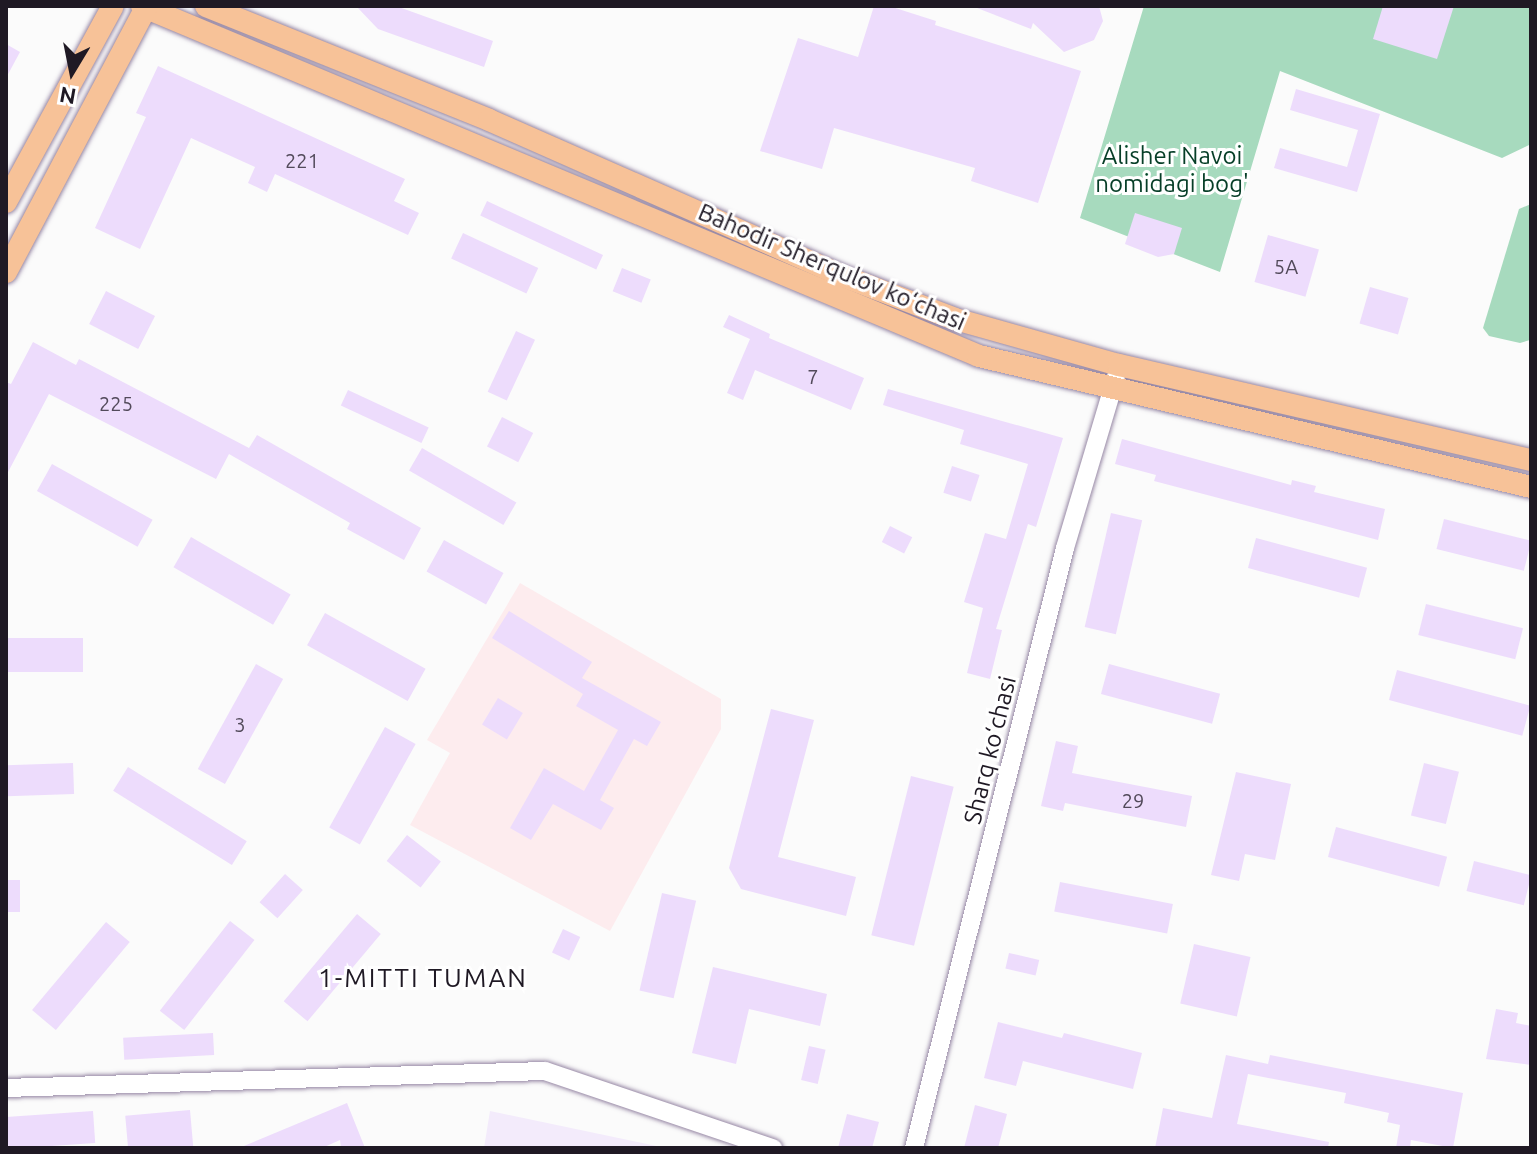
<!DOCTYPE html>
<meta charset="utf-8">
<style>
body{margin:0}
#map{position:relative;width:1537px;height:1154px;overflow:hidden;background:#fbfbfb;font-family:Ubuntu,sans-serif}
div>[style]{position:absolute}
.built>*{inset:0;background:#f3ebfb}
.medical>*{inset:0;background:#fdecee}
.green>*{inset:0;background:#a7dabe}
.building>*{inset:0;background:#eddcfc;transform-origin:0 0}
.roads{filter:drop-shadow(0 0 2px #9788a5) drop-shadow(0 0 2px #9788a5)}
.minor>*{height:18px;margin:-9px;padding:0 9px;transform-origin:9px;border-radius:9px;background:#fff}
.major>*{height:22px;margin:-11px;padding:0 11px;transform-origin:11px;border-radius:11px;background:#f7c298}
span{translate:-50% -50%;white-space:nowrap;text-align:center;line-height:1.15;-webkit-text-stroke:6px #fff;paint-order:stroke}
.number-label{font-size:20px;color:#524a5a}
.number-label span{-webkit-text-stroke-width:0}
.park-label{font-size:24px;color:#063e27}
.street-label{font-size:24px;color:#1f1924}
.neighbourhood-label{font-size:26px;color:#1f1924;letter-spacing:2px}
.frame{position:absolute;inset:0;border:8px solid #1f1924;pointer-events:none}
.north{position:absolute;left:32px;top:32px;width:80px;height:80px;-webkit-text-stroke:6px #fff;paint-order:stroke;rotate:190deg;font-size:22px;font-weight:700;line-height:32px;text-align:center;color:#1f1924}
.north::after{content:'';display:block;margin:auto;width:28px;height:36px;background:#1f1924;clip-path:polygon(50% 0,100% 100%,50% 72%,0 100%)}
</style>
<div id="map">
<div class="built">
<i style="clip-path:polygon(490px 1111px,666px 1148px,484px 1148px)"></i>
</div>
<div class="medical">
<i style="clip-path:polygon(520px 583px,721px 699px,721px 729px,610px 931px,410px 825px,450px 753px,427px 740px)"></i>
</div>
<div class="green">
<i style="clip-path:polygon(1144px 6px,1531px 6px,1531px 144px,1502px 158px,1280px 71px,1220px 272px,1080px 218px)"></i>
<i style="clip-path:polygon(1531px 204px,1531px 335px,1530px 340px,1520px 343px,1489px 336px,1483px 328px,1519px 209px)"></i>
</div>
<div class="building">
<i style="clip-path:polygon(356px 6px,396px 6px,493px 41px,484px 67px,378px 29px)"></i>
<i style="clip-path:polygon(874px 6px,889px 6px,936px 21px,935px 25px,1081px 71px,1038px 203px,971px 181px,975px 168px,834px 128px,822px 169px,760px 151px,798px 38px,858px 57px)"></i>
<i style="clip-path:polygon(972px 6px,1099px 6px,1103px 21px,1094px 40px,1064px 52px,1033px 23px,1031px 29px)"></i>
<i style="clip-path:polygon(1383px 6px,1454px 6px,1437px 59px,1373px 39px)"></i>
<i style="clip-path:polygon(6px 44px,20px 52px,6px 78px)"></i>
<i style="clip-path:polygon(158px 66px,405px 179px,394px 201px,419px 213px,408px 235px,275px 174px,267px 192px,248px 183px,255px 167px,191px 138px,140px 249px,95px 228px,146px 117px,136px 113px)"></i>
<i style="clip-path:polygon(1296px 89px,1380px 114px,1357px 192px,1274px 168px,1280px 148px,1347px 167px,1358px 130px,1290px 110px)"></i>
<i style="left:487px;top:201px;width:128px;height:16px;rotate:25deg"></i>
<i style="clip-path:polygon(1135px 213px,1182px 228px,1174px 254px,1158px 257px,1125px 244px)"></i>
<i style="left:463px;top:233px;width:83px;height:28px;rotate:25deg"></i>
<i style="left:1268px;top:235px;width:53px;height:49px;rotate:16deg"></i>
<i style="left:622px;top:268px;width:31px;height:25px;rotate:22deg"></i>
<i style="left:1370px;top:287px;width:40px;height:38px;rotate:16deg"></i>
<i style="left:106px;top:291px;width:55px;height:37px;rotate:27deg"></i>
<i style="clip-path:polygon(729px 315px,770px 334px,769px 338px,864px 378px,851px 410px,755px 370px,743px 400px,727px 393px,750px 339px,723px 327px)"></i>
<i style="left:516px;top:331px;width:21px;height:67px;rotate:25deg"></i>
<i style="clip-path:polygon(33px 342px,76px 365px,79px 359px,249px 448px,257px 435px,421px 528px,404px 560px,347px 529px,350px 523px,229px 454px,216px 479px,49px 394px,6px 476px,6px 382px,11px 384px)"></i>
<i style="clip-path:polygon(888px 389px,1063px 438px,1036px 527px,1028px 524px,996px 629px,1002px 630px,990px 679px,967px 673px,983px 608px,964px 602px,985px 533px,1006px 539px,1028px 464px,960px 444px,964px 430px,883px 405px)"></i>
<i style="left:348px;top:390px;width:89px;height:17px;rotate:25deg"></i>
<i style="left:502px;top:417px;width:35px;height:33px;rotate:27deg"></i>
<i style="clip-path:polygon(1122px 439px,1291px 485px,1292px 480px,1316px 486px,1314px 492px,1385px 509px,1378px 540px,1154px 481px,1156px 475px,1115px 464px)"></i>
<i style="left:422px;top:448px;width:109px;height:26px;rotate:30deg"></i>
<i style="left:52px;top:464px;width:115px;height:31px;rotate:29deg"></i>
<i style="left:952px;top:466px;width:29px;height:28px;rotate:18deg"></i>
<i style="left:1111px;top:513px;width:32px;height:117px;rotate:13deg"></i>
<i style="left:1444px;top:519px;width:90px;height:31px;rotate:14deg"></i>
<i style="left:890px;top:526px;width:25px;height:18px;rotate:27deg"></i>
<i style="left:191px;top:537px;width:115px;height:35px;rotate:30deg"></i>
<i style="left:1256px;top:538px;width:115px;height:31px;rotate:15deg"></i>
<i style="left:444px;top:540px;width:68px;height:36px;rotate:29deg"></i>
<i style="left:1426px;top:604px;width:100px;height:32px;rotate:14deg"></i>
<i style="clip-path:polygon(509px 611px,592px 662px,582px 678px,661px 722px,647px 746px,634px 739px,600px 800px,614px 808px,601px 830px,553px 804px,531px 840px,510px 828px,544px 768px,584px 791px,618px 730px,576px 706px,583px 694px,492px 638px)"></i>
<i style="left:325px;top:613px;width:115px;height:37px;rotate:29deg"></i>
<i style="left:6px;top:638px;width:77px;height:34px"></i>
<i style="left:256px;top:664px;width:31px;height:120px;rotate:29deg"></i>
<i style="left:1109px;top:664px;width:115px;height:31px;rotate:15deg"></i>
<i style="left:1397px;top:670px;width:138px;height:31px;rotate:15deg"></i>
<i style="left:498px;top:698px;width:29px;height:31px;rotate:31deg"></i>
<i style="clip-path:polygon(771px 709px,814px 720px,778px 857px,856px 877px,846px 916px,741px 889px,729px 868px)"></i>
<i style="left:385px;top:727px;width:35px;height:115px;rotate:29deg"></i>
<i style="clip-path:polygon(1056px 741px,1078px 746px,1072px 773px,1192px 796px,1186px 827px,1065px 803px,1063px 811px,1041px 806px)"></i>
<i style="left:73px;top:763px;width:31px;height:67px;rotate:88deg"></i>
<i style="left:1424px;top:763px;width:36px;height:54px;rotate:14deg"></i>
<i style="left:128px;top:767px;width:140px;height:28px;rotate:32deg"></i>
<i style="clip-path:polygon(1236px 772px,1291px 784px,1275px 860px,1245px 854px,1239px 881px,1211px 875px)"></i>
<i style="left:911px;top:776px;width:44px;height:164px;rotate:14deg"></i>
<i style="left:1336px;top:827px;width:115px;height:31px;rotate:15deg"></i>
<i style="left:407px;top:835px;width:43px;height:33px;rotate:38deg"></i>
<i style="left:1474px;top:861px;width:59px;height:31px;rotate:14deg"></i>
<i style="left:285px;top:874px;width:24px;height:38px;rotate:42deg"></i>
<i style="left:6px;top:880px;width:14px;height:32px"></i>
<i style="left:1060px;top:882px;width:115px;height:30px;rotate:11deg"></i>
<i style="left:662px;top:893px;width:35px;height:100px;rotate:13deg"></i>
<i style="left:357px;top:914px;width:31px;height:114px;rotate:40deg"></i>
<i style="left:230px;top:921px;width:31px;height:114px;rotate:38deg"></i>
<i style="left:106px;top:922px;width:31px;height:115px;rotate:40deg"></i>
<i style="left:563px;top:929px;width:19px;height:26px;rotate:25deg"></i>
<i style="left:1194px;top:944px;width:58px;height:61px;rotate:13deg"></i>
<i style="left:1009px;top:953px;width:31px;height:16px;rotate:13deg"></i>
<i style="clip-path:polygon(713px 967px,827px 994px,820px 1026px,749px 1009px,736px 1064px,692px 1053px)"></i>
<i style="clip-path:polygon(1496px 1009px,1518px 1013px,1516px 1023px,1531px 1026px,1531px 1065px,1486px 1059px)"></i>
<i style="clip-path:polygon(998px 1022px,1062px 1038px,1064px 1033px,1142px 1053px,1133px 1089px,1023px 1061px,1016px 1086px,984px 1078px)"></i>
<i style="left:213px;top:1033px;width:22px;height:90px;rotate:87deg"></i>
<i style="left:809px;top:1046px;width:17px;height:35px;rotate:13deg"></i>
<i style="clip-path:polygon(1226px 1055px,1268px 1064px,1270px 1055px,1463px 1093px,1453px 1148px,1411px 1140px,1410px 1148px,1396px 1148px,1400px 1125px,1387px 1122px,1389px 1113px,1344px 1103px,1346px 1093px,1248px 1074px,1237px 1124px,1329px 1142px,1328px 1148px,1155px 1148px,1163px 1108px,1212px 1118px)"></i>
<i style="clip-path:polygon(347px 1103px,365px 1148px,341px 1148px,340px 1140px,322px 1148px,239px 1148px)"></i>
<i style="clip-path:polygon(975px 1105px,1007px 1114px,998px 1148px,964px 1148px)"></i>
<i style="left:190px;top:1110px;width:38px;height:65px;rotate:85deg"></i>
<i style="left:93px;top:1111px;width:32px;height:87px;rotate:86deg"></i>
<i style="clip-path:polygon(847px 1114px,879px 1122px,872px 1148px,838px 1148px)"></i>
</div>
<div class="roads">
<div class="minor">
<i style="left:6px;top:1088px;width:539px;rotate:-1.81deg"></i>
<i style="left:545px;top:1071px;width:241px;rotate:18.7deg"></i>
<i style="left:914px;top:1148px;width:619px;rotate:-75.87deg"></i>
<i style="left:1065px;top:548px;width:178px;rotate:-73.4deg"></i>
</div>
<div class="major">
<i style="left:142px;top:6px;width:907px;rotate:22.69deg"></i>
<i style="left:979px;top:356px;width:567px;rotate:13.35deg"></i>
<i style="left:206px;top:6px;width:305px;rotate:21.9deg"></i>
<i style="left:489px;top:120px;width:384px;rotate:23.8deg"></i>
<i style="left:840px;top:275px;width:123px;rotate:20.9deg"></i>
<i style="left:955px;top:319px;width:170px;rotate:15.7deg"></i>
<i style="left:1119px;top:365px;width:423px;rotate:13deg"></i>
<i style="left:6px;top:202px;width:223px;rotate:-61.4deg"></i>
<i style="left:6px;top:272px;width:301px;rotate:-62.1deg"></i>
</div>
</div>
<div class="number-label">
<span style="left:302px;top:160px">221</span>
<span style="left:1286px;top:266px">5A</span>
<span style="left:813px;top:376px">7</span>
<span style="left:116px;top:403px">225</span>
<span style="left:240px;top:724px">3</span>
<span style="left:1133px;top:800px">29</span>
</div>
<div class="park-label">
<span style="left:1172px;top:170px">Alisher Navoi<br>nomidagi bog'</span>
</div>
<div class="street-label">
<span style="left:832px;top:267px;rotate:23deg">Bahodir Sherqulov ko‘chasi</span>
<span style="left:990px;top:750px;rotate:-76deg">Sharq ko‘chasi</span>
</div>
<div class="neighbourhood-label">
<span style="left:423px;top:978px">1-MITTI TUMAN</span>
</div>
<div class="frame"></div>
<div class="north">N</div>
</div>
